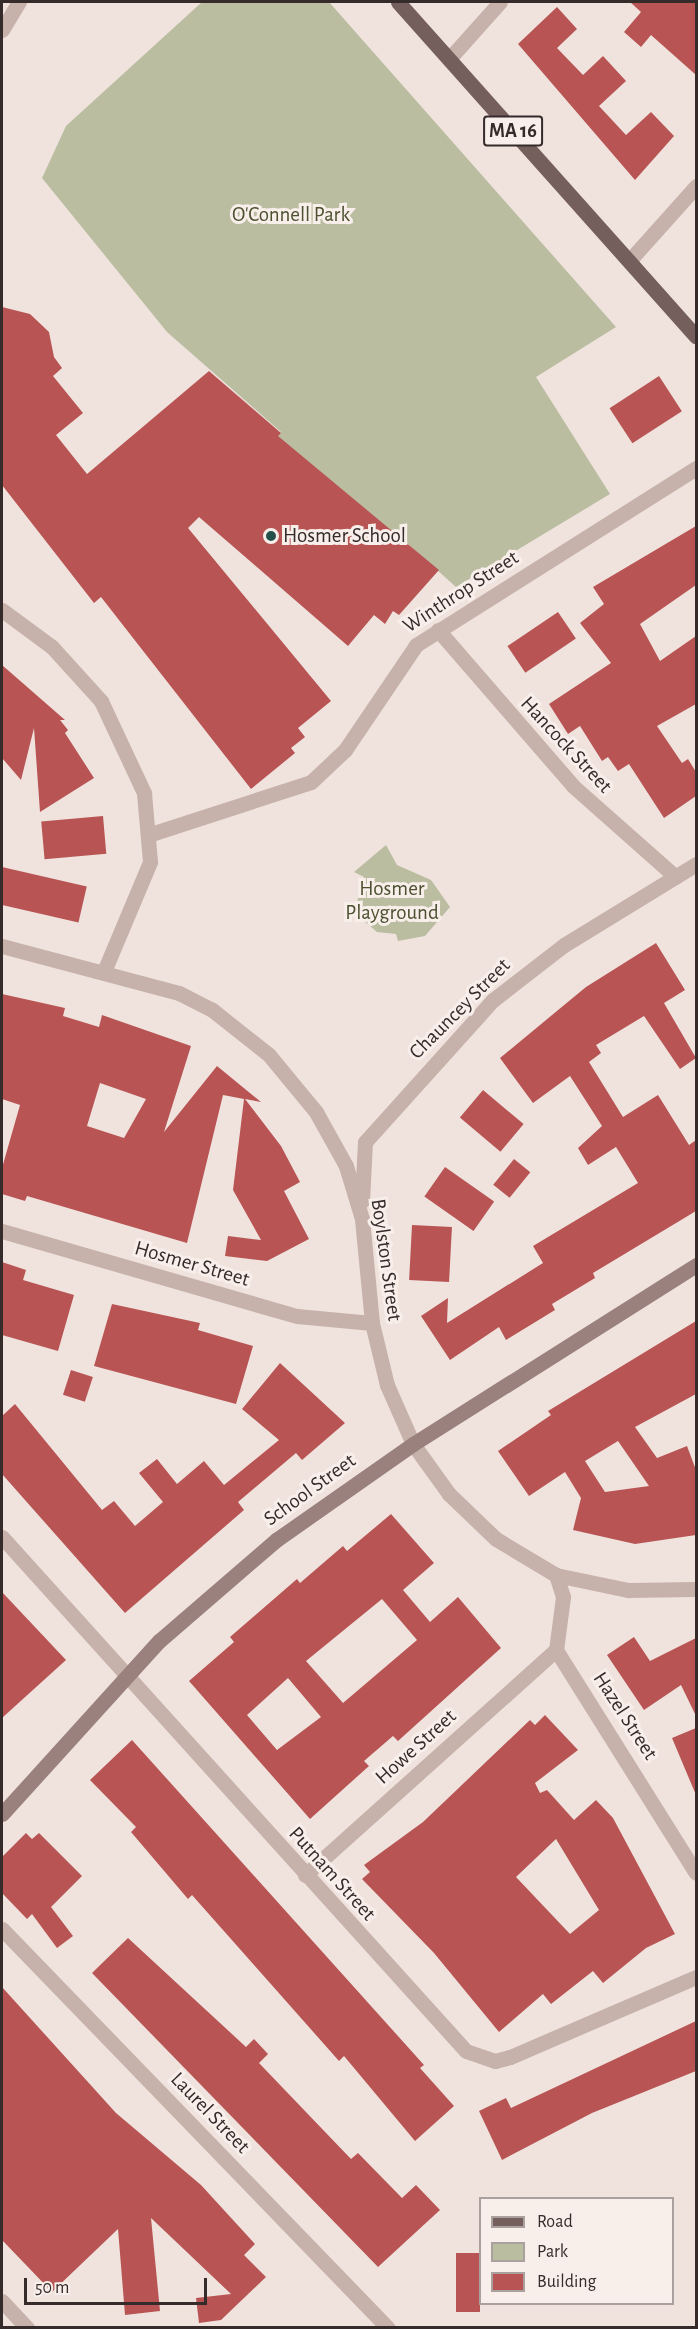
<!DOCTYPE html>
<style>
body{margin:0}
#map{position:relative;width:698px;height:2329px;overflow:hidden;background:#f0e3de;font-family:"Alegreya Sans",sans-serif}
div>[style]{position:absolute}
.green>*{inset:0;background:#babda0}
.building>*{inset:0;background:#b85554;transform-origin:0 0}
.street>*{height:15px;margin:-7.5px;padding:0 7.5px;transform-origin:7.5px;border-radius:7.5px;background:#c6b2ab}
.secondary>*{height:15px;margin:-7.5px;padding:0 7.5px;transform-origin:7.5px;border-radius:7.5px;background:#9a817d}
.primary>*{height:15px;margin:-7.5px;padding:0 7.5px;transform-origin:7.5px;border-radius:7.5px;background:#755f5d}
.dots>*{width:16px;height:16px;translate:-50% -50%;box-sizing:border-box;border:3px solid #f8eeea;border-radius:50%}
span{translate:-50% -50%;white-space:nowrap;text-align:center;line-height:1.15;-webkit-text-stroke:6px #f8eeea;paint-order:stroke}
.shield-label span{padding:2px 4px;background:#f8eeea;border:2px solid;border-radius:4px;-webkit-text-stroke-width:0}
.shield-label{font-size:20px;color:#352b2a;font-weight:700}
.park-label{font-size:21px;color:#4c5130}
.poi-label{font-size:21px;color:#352b2a}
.left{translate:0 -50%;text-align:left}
.street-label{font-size:21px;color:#352b2a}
.frame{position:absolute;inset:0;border:3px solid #352b2a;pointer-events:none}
.legend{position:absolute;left:479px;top:2197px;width:195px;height:108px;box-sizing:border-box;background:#f8eeea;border:2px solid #aaa09d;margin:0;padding:8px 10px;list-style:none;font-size:18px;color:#352b2a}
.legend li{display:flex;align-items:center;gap:12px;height:30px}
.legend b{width:30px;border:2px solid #aaa09d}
.scale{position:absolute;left:24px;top:2278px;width:183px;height:27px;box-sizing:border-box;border:3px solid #352b2a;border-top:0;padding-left:8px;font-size:18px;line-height:21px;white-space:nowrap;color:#352b2a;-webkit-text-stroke:4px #f8eeea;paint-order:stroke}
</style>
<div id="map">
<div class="green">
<i style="clip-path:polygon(202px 2px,329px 2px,616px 327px,536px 377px,610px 494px,456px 587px,397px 534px,386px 544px,273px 441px,281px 432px,167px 332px,42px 178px,66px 126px)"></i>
<i style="clip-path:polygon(386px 845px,397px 865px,431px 880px,450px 907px,425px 936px,398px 941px,396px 934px,377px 932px,363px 920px,357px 902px,364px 877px,354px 872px)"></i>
</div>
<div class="building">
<i style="clip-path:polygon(630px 2px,696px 2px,696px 75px,651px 35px,641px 47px,624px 32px,641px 12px)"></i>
<i style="clip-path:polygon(557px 7px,577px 29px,557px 48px,583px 75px,603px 56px,626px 81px,599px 106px,626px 135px,651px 112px,674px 136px,635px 180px,518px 44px)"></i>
<i style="clip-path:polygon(2px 307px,30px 314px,49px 332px,54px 357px,62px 368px,53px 376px,83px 413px,56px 435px,87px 474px,209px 371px,281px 433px,278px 436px,439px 570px,399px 615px,393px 611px,385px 624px,374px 615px,348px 646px,199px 517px,188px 528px,331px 701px,298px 728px,305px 737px,291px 748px,295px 753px,251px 789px,101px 597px,94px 603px,2px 485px)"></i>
<i style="left:659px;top:376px;width:42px;height:59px;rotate:57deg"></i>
<i style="clip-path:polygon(696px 526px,696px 585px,640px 624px,660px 661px,696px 636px,696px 704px,657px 726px,682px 763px,688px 759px,696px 772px,696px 796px,664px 818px,629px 764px,618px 771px,608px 757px,602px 761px,580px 726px,568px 734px,549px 704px,611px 663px,580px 623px,604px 604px,593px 587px)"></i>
<i style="left:558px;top:612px;width:32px;height:61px;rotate:56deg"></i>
<i style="clip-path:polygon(2px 665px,65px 720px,60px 720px,68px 730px,65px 733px,94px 778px,40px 812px,34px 728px,21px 780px,2px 758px)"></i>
<i style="left:103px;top:816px;width:38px;height:62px;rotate:85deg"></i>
<i style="left:2px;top:867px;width:87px;height:37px;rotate:13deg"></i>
<i style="clip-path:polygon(656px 943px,685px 990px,664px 1003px,696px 1058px,680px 1069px,644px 1016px,596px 1045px,601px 1053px,589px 1062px,623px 1117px,658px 1095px,689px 1145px,696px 1140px,696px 1211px,593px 1273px,595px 1278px,552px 1304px,555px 1310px,506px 1340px,499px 1327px,450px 1360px,421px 1316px,448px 1298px,447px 1323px,543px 1263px,533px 1246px,638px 1183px,616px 1147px,588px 1165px,578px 1148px,602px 1126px,570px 1076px,533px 1103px,500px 1058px,586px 987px)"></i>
<i style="clip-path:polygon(evenodd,2px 994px,65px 1008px,63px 1016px,99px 1027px,102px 1015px,191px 1046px,164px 1132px,217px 1066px,261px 1102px,245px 1099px,281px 1146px,300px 1182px,284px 1191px,309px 1239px,267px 1261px,225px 1256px,228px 1236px,261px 1240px,233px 1190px,244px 1099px,223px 1095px,187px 1243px,27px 1196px,25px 1201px,2px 1194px,2px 1168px,20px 1105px,2px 1099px,2px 994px,100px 1083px,146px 1099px,124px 1138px,87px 1126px,100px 1083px)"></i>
<i style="left:483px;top:1090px;width:53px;height:36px;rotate:40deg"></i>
<i style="left:514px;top:1159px;width:21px;height:33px;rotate:39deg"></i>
<i style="left:445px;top:1167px;width:60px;height:36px;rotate:35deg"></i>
<i style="left:412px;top:1225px;width:40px;height:55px;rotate:3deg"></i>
<i style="clip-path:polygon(2px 1262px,26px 1270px,23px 1280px,74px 1295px,58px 1351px,2px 1335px)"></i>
<i style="clip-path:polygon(112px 1304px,200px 1323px,198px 1330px,253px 1346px,236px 1404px,94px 1366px)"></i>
<i style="clip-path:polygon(evenodd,696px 1321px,696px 1394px,635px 1427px,657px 1458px,687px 1446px,696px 1470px,696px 1535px,635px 1544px,573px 1530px,581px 1498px,565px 1472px,529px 1496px,498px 1451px,551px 1415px,548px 1411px,696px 1321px,618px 1441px,649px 1486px,605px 1492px,585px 1461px,618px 1441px)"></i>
<i style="clip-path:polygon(280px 1363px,345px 1423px,302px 1460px,296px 1453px,238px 1502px,244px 1510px,125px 1613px,2px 1474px,2px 1416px,15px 1404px,102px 1510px,114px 1501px,135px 1526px,163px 1502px,139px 1473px,157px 1459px,177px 1484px,204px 1461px,224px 1485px,279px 1440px,242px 1409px)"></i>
<i style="left:71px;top:1370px;width:23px;height:26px;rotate:18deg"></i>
<i style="clip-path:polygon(evenodd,391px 1514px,434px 1563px,403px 1590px,430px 1622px,458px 1597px,501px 1648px,398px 1741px,393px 1736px,364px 1761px,369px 1766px,310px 1819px,189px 1681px,234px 1642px,230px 1637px,297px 1579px,300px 1583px,343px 1546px,347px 1551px,391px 1514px,382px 1599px,417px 1640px,343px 1703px,306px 1661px,382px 1599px,391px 1514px,288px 1678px,321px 1717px,277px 1750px,247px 1715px,288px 1678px)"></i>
<i style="clip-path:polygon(2px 1592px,66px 1660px,2px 1718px)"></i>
<i style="clip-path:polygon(634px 1637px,650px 1661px,696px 1638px,696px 1716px,681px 1685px,644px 1710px,607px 1655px)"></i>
<i style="clip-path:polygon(evenodd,545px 1715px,578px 1750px,535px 1783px,540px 1793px,547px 1790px,574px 1820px,596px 1800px,613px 1818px,675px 1934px,646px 1948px,603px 1983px,593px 1971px,551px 2004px,543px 1994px,499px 2032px,434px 1953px,362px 1879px,370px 1872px,364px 1865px,423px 1822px,530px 1720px,535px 1725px,545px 1715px,556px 1839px,599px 1910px,570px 1934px,516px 1877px,556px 1839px)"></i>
<i style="clip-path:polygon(696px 1728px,696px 1795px,672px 1738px)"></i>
<i style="clip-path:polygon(132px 1740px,424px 2065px,420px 2068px,454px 2106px,415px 2141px,344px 2056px,339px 2061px,192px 1895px,188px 1899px,131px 1832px,136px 1827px,90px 1780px)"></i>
<i style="clip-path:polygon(26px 1833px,32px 1839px,39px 1833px,82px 1876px,51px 1907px,73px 1936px,57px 1948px,32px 1914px,27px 1919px,2px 1893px,2px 1857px)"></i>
<i style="clip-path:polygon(128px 1938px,246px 2047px,254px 2039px,268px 2054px,259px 2063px,351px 2159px,358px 2153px,402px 2198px,416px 2185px,440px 2210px,378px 2267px,92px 1973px)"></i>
<i style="clip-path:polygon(2px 1987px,116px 2113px,201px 2185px,255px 2244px,244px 2255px,266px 2277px,221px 2320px,199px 2323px,196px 2298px,231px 2294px,151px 2218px,160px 2311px,125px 2315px,118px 2229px,52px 2292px,2px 2240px)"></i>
<i style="clip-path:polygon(696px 2021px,696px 2071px,592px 2113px,502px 2160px,479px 2111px,506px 2098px,511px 2108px)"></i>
<i style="left:456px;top:2253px;width:24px;height:59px"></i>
</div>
<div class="street">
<i style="left:2px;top:30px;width:33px;rotate:-59deg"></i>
<i style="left:449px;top:59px;width:76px;rotate:-48.2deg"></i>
<i style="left:629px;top:261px;width:101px;rotate:-48.2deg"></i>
<i style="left:2px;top:610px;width:62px;rotate:36.5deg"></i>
<i style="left:52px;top:647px;width:73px;rotate:47.8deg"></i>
<i style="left:101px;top:701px;width:102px;rotate:64.9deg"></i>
<i style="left:144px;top:793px;width:69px;rotate:85deg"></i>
<i style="left:150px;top:862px;width:116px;rotate:112.8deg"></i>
<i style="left:438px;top:630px;width:206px;rotate:49.1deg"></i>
<i style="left:573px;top:786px;width:137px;rotate:41.5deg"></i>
<i style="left:151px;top:834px;width:168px;rotate:-18deg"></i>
<i style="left:311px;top:782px;width:47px;rotate:-43.3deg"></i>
<i style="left:345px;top:750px;width:127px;rotate:-55.9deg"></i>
<i style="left:416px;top:645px;width:331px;rotate:-32.3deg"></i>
<i style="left:2px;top:946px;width:183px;rotate:14.9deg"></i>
<i style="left:179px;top:993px;width:36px;rotate:27deg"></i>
<i style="left:211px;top:1009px;width:74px;rotate:38.4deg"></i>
<i style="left:269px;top:1055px;width:74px;rotate:50.5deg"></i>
<i style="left:316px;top:1112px;width:62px;rotate:60.9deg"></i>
<i style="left:346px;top:1166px;width:55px;rotate:73.2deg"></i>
<i style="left:362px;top:1219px;width:104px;rotate:84.5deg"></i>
<i style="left:372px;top:1323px;width:64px;rotate:76.4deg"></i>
<i style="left:387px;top:1385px;width:64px;rotate:66.2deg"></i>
<i style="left:413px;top:1444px;width:62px;rotate:54.2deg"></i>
<i style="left:449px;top:1494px;width:65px;rotate:43.8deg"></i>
<i style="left:496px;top:1539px;width:70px;rotate:31deg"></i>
<i style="left:556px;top:1575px;width:74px;rotate:11.8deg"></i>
<i style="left:628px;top:1590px;width:68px;rotate:-0.8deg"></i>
<i style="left:362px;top:1201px;width:59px;rotate:-87.1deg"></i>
<i style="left:365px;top:1142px;width:191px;rotate:-48deg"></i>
<i style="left:493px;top:1000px;width:90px;rotate:-37.8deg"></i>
<i style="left:564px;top:945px;width:155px;rotate:-31.5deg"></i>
<i style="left:2px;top:1231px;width:307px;rotate:16.1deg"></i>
<i style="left:297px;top:1316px;width:75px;rotate:5.3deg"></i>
<i style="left:2px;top:1537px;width:692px;rotate:47.93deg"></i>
<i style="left:466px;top:2051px;width:31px;rotate:19deg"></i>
<i style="left:495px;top:2061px;width:16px;rotate:-15deg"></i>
<i style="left:510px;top:2057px;width:202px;rotate:-23.3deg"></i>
<i style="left:556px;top:1575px;width:23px;rotate:72deg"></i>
<i style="left:563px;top:1597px;width:53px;rotate:97.5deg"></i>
<i style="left:556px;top:1650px;width:263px;rotate:57.9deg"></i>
<i style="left:305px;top:1875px;width:337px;rotate:-41.9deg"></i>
<i style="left:2px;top:1929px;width:555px;rotate:45.95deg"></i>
<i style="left:2px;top:2301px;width:37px;rotate:47deg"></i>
</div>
<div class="secondary">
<i style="left:2px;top:1814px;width:234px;rotate:-47.8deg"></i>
<i style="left:159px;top:1641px;width:155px;rotate:-40.8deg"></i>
<i style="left:276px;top:1540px;width:167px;rotate:-35deg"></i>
<i style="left:413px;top:1444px;width:335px;rotate:-32.3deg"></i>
</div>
<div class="primary">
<i style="left:398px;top:2px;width:448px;rotate:48.3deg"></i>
</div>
<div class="dots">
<i style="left:271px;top:536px;background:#24524a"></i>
</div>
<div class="shield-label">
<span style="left:513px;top:131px">MA 16</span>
</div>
<div class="park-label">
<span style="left:291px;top:215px">O'Connell Park</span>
<span style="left:392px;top:901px">Hosmer<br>Playground</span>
</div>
<div class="poi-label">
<span class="left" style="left:283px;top:536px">Hosmer School</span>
</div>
<div class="street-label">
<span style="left:461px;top:592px;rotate:-33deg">Winthrop Street</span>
<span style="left:566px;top:745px;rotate:47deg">Hancock Street</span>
<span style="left:460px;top:1009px;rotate:-45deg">Chauncey Street</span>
<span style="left:386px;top:1260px;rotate:82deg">Boylston Street</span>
<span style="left:192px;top:1264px;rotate:16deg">Hosmer Street</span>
<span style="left:310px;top:1490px;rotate:-36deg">School Street</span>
<span style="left:625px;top:1716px;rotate:57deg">Hazel Street</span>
<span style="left:416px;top:1747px;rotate:-42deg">Howe Street</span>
<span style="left:332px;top:1874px;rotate:48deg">Putnam Street</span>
<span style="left:210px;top:2113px;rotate:46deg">Laurel Street</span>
</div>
<div class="frame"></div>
<ul class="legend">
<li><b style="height:8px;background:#755f5d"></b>Road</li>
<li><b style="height:16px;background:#babda0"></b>Park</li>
<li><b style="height:16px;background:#b85554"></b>Building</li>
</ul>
<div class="scale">50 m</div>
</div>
